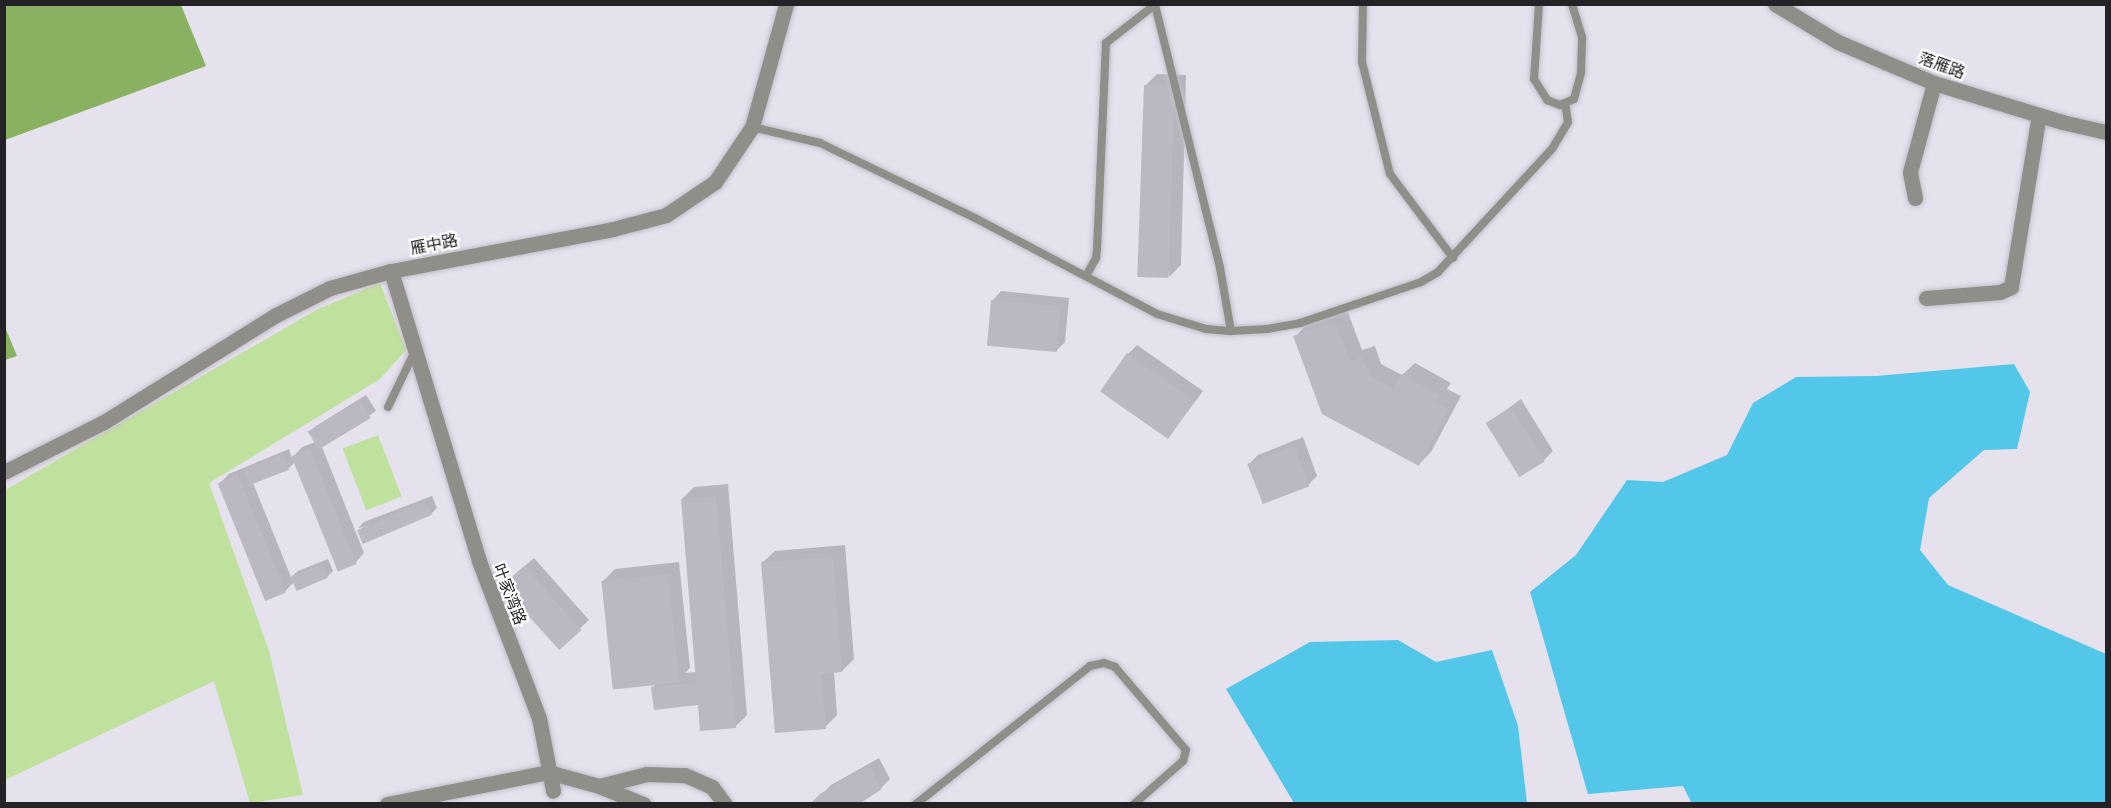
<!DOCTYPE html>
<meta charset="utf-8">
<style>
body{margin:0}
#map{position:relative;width:2111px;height:808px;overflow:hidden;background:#e5e1ed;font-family:Lora,"Noto Sans SC",serif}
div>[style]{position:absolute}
.green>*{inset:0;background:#c0e19e;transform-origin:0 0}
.forest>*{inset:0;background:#8ab061}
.water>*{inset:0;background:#53c7e9}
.shadow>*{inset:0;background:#0003}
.building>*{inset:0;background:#bbb8c3;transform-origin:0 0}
.roads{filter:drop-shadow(0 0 2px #c2bfc9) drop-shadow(0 0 2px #c2bfc9)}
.service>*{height:8px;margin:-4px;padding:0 4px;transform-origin:4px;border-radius:4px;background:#908e89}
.minor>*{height:15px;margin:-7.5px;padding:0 7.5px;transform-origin:7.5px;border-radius:7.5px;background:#908e89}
.tertiary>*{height:15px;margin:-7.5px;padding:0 7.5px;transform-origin:7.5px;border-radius:7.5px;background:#908e89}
span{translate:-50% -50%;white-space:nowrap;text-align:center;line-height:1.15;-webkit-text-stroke:4.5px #fff;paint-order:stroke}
.street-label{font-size:16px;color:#242226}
.frame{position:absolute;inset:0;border:6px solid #242226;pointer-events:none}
</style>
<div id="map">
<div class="green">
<i style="clip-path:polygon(380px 283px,406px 350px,380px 379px,209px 483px,269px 651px,303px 795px,250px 803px,214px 681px,7px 779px,5px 786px,5px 490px,316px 310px)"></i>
<i style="left:378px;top:435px;width:66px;height:38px;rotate:69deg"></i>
</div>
<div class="forest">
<i style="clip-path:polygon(5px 4px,181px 5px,206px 66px,5px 140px)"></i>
<i style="clip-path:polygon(5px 327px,17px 356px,5px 360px,4px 360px)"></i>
</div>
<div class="water">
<i style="clip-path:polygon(2014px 364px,2030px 392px,2017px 449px,1984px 450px,1929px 498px,1920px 550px,1948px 585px,2106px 654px,2106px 803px,1692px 804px,1683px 786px,1588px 794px,1530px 592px,1576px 555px,1627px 480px,1663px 482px,1727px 455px,1753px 403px,1796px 377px,1876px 376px)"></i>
<i style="clip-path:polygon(1398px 640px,1436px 662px,1492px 650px,1518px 726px,1527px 803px,1294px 803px,1226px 689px,1310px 642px)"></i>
</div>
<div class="shadow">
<i style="clip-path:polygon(1157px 74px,1186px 75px,1181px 265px,1169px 277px,1145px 86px)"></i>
<i style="clip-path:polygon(1001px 291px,1069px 298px,1065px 342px,1056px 351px,992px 301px)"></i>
<i style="clip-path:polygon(1347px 310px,1362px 350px,1375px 346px,1381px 364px,1402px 375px,1415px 363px,1451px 383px,1447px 389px,1461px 396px,1431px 452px,1419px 464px,1295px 337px,1307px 324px)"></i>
<i style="clip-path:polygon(1137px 345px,1203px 391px,1168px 438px,1128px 354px)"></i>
<i style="clip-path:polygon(366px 395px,376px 411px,322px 447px,364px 553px,355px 563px,295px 462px,288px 469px,253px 483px,291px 577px,298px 571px,328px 559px,333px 571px,327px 577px,294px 582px,284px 592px,220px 483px,229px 474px,289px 449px,292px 458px,302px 447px,316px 442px,310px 432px,316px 426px)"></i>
<i style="clip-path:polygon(1521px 399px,1553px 451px,1544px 460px,1488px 423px)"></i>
<i style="clip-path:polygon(1303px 437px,1317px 476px,1308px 485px,1249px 464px,1258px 455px)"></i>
<i style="clip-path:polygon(728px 484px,747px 715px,735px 727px,699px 703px,653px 687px,658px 682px,603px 581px,615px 569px,679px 562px,690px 668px,685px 673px,697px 672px,682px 499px,694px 487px)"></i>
<i style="clip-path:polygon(432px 496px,437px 508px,431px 514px,358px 528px,364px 522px)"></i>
<i style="clip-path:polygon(845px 545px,854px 659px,842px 671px,834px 671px,837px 715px,825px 727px,762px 563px,775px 551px)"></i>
<i style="clip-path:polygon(534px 558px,589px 620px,559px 648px,512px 577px)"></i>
<i style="clip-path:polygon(879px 758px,890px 779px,881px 788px,812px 804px,831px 785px)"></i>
</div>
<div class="building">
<i style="left:1144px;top:85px;width:31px;height:192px;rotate:2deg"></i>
<i style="left:991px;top:300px;width:70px;height:46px;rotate:5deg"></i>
<i style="clip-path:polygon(1335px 321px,1350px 362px,1362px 357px,1370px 376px,1393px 389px,1401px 374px,1440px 395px,1436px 402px,1449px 409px,1419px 466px,1322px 414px,1293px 336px)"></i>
<i style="left:1127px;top:353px;width:83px;height:47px;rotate:35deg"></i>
<i style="left:360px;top:400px;width:21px;height:61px;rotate:59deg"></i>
<i style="left:1511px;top:407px;width:64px;height:30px;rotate:58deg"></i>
<i style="left:1294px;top:446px;width:43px;height:50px;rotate:69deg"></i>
<i style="left:310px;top:449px;width:124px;height:20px;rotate:68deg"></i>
<i style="left:283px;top:454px;width:17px;height:42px;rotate:69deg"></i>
<i style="left:238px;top:475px;width:127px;height:22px;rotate:68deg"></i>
<i style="clip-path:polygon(716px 496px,736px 728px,700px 731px,698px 705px,654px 710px,651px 687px,696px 682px,681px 499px)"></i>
<i style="left:426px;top:501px;width:15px;height:75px;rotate:67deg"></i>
<i style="clip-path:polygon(833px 557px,842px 672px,821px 674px,826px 729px,775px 733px,761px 562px)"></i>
<i style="left:322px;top:564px;width:15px;height:34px;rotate:67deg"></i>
<i style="left:524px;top:566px;width:86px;height:30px;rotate:48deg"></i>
<i style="left:668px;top:574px;width:109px;height:67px;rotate:84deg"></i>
<i style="clip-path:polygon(869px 766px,882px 789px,859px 804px,810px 804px,820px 794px)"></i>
</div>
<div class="roads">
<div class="service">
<i style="left:1363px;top:4px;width:58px;rotate:91deg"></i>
<i style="left:1362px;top:62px;width:115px;rotate:76deg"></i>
<i style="left:1390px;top:174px;width:105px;rotate:53.1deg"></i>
<i style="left:1539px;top:4px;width:75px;rotate:93.8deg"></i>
<i style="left:1534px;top:79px;width:25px;rotate:58deg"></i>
<i style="left:1547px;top:100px;width:14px;rotate:21deg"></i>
<i style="left:1560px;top:105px;width:15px;rotate:-23deg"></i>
<i style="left:1574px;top:99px;width:28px;rotate:-75deg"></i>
<i style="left:1581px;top:72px;width:35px;rotate:-88deg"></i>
<i style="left:1582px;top:37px;width:34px;rotate:-107deg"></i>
<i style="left:1155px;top:5px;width:271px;rotate:76.1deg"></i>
<i style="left:1220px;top:268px;width:64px;rotate:80.1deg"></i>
<i style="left:752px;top:127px;width:70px;rotate:13.2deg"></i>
<i style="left:820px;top:143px;width:172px;rotate:25.8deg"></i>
<i style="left:975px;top:218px;width:206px;rotate:27.8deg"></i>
<i style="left:1157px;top:314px;width:51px;rotate:17deg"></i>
<i style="left:1206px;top:329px;width:25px;rotate:5deg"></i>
<i style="left:1231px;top:331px;width:36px;rotate:-3deg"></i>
<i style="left:1267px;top:329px;width:34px;rotate:-10deg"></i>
<i style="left:1300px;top:323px;width:128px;rotate:-18.7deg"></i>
<i style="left:1421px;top:282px;width:20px;rotate:-30deg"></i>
<i style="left:1438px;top:272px;width:168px;rotate:-47.2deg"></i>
<i style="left:1552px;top:149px;width:31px;rotate:-59deg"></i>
<i style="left:1568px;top:122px;width:18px;rotate:-99deg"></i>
<i style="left:1086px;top:276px;width:21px;rotate:-61deg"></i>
<i style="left:1096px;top:258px;width:9px;rotate:-84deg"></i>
<i style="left:1097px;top:249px;width:206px;rotate:-87.5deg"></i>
<i style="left:1106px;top:43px;width:63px;rotate:-38deg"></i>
<i style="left:388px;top:407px;width:62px;rotate:-64.3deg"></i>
<i style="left:916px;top:804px;width:222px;rotate:-38.4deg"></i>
<i style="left:1090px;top:666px;width:14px;rotate:-12deg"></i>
<i style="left:1104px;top:663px;width:12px;rotate:20deg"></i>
<i style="left:1115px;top:667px;width:109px;rotate:49.5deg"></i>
<i style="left:1186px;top:750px;width:11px;rotate:105deg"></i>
<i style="left:1183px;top:761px;width:65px;rotate:138.7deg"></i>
</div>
<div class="minor">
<i style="left:1915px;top:198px;width:26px;rotate:-101deg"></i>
<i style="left:1910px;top:172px;width:92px;rotate:-74.9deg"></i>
<i style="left:391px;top:271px;width:303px;rotate:73.1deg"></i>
<i style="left:479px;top:561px;width:168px;rotate:69.1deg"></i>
<i style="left:539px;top:718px;width:74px;rotate:79.1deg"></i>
<i style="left:1926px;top:298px;width:74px;rotate:-4.6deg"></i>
<i style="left:2000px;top:292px;width:12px;rotate:-24deg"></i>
<i style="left:2011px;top:287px;width:174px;rotate:-80.8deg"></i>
<i style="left:4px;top:472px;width:112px;rotate:-26.6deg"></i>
<i style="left:104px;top:422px;width:200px;rotate:-31.9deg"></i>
<i style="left:274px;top:316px;width:63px;rotate:-26.6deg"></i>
<i style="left:330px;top:288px;width:63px;rotate:-15.6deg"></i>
<i style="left:391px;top:271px;width:226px;rotate:-10.7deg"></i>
<i style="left:613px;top:229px;width:55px;rotate:-14.8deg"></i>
<i style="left:666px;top:215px;width:59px;rotate:-34deg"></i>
<i style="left:715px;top:182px;width:66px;rotate:-56.1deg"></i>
<i style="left:752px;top:127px;width:128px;rotate:-74.5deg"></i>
<i style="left:599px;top:786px;width:49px;rotate:-14deg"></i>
<i style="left:647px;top:774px;width:38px;rotate:2deg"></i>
<i style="left:685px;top:775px;width:30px;rotate:24deg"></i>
<i style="left:712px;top:787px;width:21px;rotate:53deg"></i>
<i style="left:387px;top:804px;width:164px;rotate:-11.2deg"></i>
<i style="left:548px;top:772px;width:53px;rotate:15.4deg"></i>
<i style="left:599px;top:786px;width:48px;rotate:22.2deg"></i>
</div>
<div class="tertiary">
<i style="left:1775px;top:4px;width:74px;rotate:31.1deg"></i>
<i style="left:1838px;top:42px;width:104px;rotate:23.1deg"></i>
<i style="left:1934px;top:83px;width:134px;rotate:16.9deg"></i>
<i style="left:2062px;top:122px;width:45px;rotate:12.8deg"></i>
</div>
</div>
<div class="street-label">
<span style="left:1942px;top:65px;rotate:20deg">落雁路</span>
<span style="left:434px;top:244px;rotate:-11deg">雁中路</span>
<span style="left:510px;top:594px;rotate:69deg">叶家湾路</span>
</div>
<div class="frame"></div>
</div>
